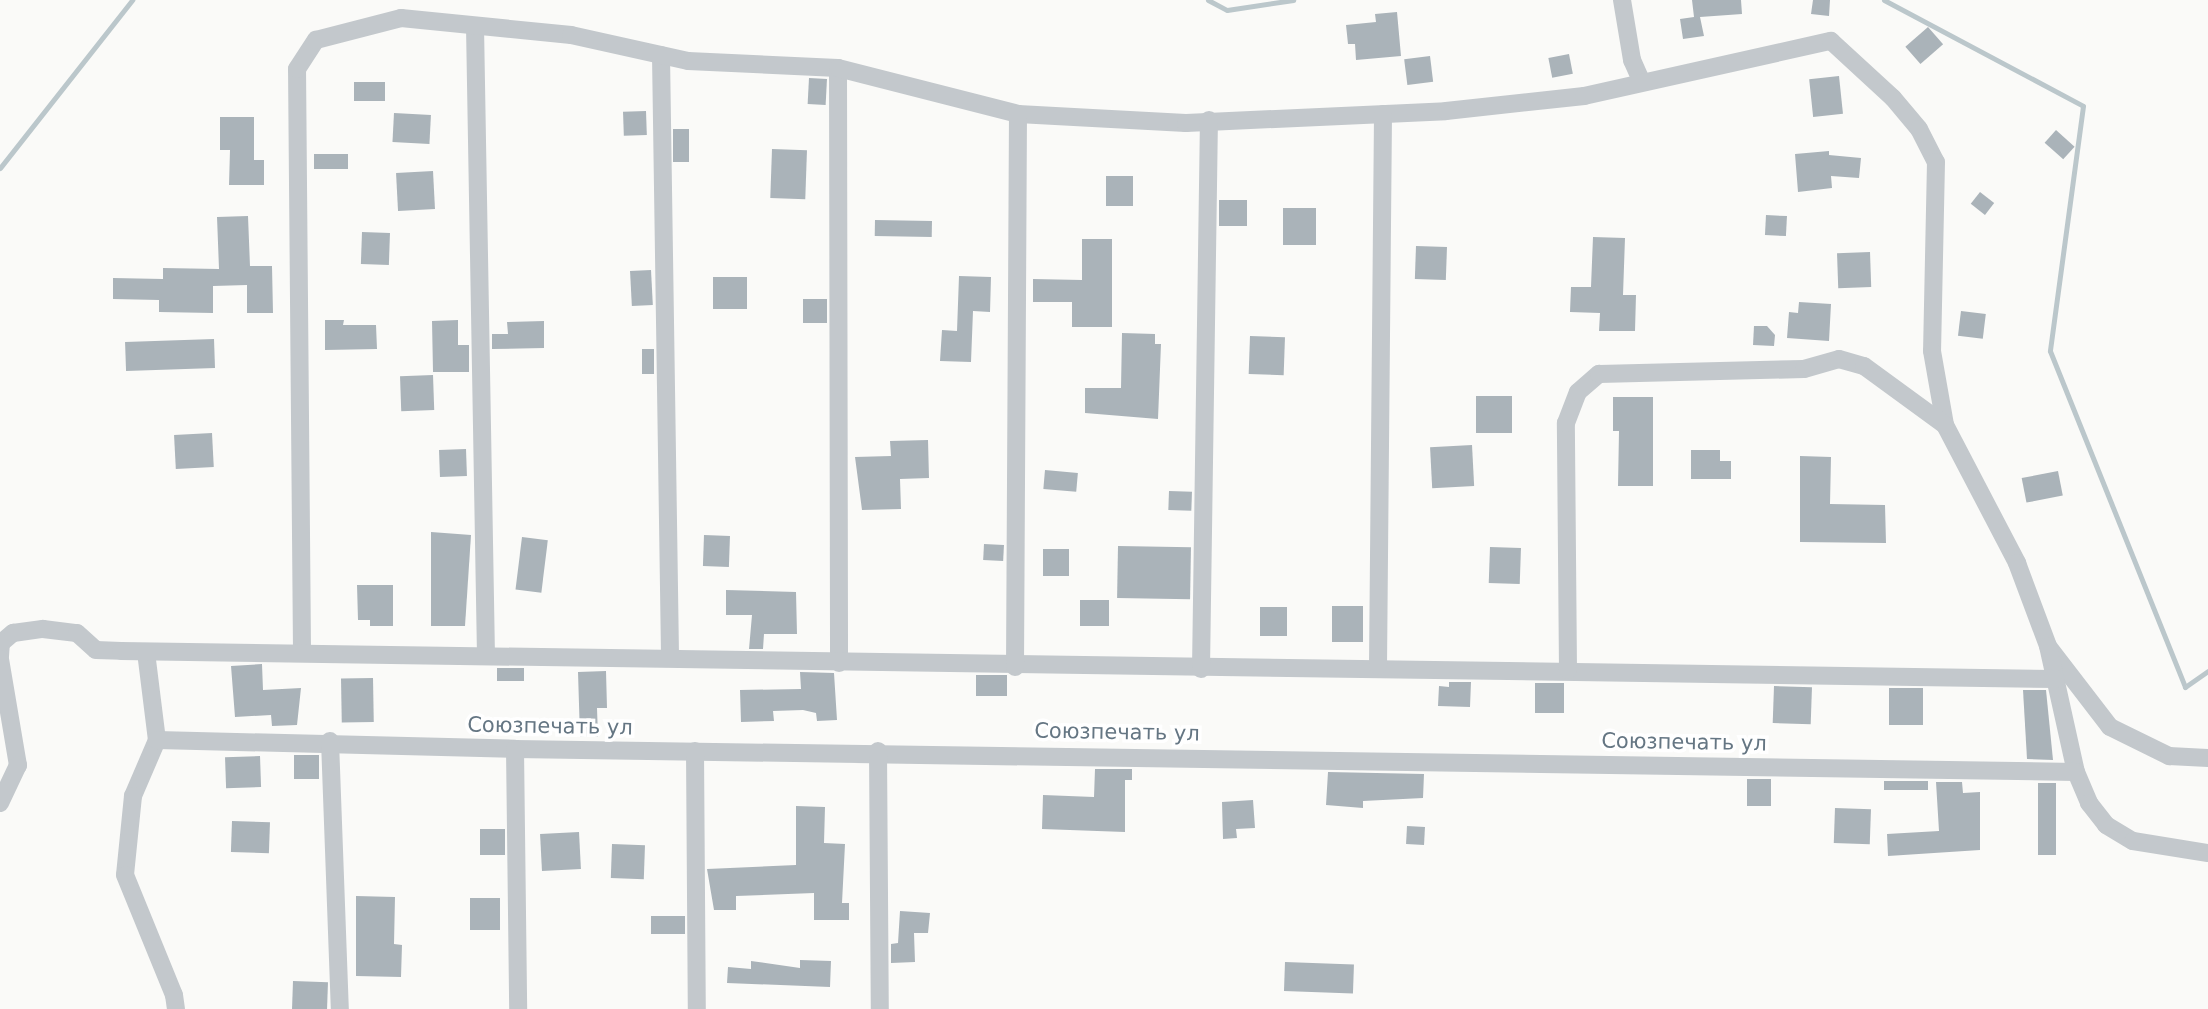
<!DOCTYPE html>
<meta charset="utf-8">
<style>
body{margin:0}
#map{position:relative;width:2208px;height:1009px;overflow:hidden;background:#fafaf8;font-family:"DejaVu Sans",sans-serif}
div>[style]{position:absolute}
.stream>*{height:5px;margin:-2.5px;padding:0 2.5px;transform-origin:2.5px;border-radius:2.5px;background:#bbc7cb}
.building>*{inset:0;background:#aab3b9;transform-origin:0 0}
.street>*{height:18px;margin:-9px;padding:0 9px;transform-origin:9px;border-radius:9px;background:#c3c8cc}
span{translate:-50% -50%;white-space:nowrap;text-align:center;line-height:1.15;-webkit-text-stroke:7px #fff;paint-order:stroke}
.street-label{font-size:21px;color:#657683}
</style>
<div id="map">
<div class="stream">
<i style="left:1208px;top:0;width:21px;rotate:28deg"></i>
<i style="left:1227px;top:10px;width:67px;rotate:-8.6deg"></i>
<i style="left:1884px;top:0;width:225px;rotate:28deg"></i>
<i style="left:2083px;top:106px;width:247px;rotate:97.7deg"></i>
<i style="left:2050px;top:351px;width:362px;rotate:68.1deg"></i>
<i style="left:2185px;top:687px;width:28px;rotate:-35deg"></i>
<i style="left:0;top:168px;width:214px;rotate:-51.8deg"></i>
</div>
<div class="building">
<i style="clip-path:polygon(1692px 0,1741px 0,1742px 14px,1700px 17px,1704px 36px,1683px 39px,1680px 19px,1694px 17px)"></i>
<i style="clip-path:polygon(1813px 0,1830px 0,1829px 16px,1811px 14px)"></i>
<i style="clip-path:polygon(1397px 12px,1401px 56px,1356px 60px,1355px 44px,1348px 44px,1346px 25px,1376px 22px,1375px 14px)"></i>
<i style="left:1928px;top:27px;width:23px;height:30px;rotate:49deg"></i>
<i style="left:1569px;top:54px;width:20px;height:21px;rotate:79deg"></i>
<i style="left:1430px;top:56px;width:26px;height:26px;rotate:83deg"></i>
<i style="left:1839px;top:76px;width:38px;height:30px;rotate:84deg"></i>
<i style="left:809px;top:78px;width:18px;height:26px;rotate:3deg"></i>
<i style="left:354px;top:82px;width:31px;height:19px"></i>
<i style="left:646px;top:111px;width:24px;height:23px;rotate:88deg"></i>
<i style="left:394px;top:113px;width:37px;height:29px;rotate:3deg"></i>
<i style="clip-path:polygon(220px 117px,254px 117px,254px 160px,264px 160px,264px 185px,229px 185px,230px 150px,220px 150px)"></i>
<i style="left:673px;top:129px;width:16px;height:33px"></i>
<i style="left:2056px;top:130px;width:25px;height:17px;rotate:42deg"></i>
<i style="left:772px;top:149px;width:35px;height:49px;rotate:2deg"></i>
<i style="clip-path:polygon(1829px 151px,1829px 155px,1861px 158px,1859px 178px,1831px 176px,1832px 188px,1798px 192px,1795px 154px)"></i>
<i style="left:314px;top:154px;width:34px;height:15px"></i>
<i style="left:433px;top:171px;width:38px;height:37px;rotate:87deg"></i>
<i style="left:1106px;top:176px;width:27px;height:30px"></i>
<i style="left:1980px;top:192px;width:18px;height:15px;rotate:38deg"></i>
<i style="left:1219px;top:200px;width:28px;height:26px"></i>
<i style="left:1283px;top:208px;width:33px;height:37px"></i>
<i style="left:1766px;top:215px;width:21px;height:20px;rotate:3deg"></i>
<i style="clip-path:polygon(248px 216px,250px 266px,272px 266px,273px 313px,247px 313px,247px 285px,213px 286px,213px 313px,159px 312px,159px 300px,113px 299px,113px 278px,163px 279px,163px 268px,219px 269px,217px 217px)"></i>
<i style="left:875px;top:220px;width:57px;height:16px;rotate:1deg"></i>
<i style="left:362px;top:232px;width:28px;height:32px;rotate:2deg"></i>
<i style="clip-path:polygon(1593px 237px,1625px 238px,1623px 295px,1636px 295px,1635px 331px,1599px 331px,1600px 313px,1570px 312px,1571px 287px,1591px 287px)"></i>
<i style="clip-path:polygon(1082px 239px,1112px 239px,1112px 327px,1072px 327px,1072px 302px,1033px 302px,1033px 279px,1082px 280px)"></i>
<i style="left:1416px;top:246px;width:31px;height:33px;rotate:2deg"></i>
<i style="left:1870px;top:252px;width:35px;height:33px;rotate:88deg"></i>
<i style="left:651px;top:270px;width:35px;height:21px;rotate:87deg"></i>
<i style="clip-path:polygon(959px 276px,991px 277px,990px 312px,973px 311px,971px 362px,940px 361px,942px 330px,957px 331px)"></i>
<i style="left:713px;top:277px;width:34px;height:32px"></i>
<i style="left:803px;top:299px;width:24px;height:24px"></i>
<i style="clip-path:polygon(1799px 302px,1831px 304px,1829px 341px,1787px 338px,1789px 312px,1798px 313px)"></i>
<i style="left:1961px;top:311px;width:25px;height:25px;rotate:7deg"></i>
<i style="clip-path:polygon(325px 320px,344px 320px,343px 325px,376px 325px,377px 349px,325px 350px)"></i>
<i style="clip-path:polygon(458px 320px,458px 345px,469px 345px,469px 372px,433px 372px,432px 321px)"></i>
<i style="clip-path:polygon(544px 321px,544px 348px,492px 349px,492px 334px,508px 334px,507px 322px)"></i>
<i style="clip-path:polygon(1754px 326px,1767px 326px,1775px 335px,1774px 346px,1753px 345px)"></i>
<i style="clip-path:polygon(1122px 333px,1155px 334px,1155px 344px,1161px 344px,1158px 419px,1085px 413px,1085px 388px,1121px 388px)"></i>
<i style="left:1250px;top:336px;width:35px;height:38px;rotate:2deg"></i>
<i style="left:214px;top:339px;width:29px;height:89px;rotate:88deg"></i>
<i style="left:642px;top:349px;width:12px;height:25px"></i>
<i style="left:433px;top:375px;width:35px;height:33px;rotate:88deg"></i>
<i style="left:1476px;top:396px;width:36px;height:37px"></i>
<i style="clip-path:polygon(1613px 397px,1653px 397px,1653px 486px,1618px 486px,1619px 431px,1613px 431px)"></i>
<i style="left:212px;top:433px;width:34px;height:38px;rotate:87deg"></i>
<i style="clip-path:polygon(928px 440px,929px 478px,900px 479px,901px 509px,862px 510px,855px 457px,891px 456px,890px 441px)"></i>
<i style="left:1472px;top:445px;width:41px;height:42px;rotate:87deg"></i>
<i style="left:466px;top:449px;width:27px;height:27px;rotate:88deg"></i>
<i style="clip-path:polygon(1691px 450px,1720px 450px,1720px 461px,1731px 461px,1731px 479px,1691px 479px)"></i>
<i style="clip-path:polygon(1800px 456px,1831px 457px,1830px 504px,1885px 505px,1886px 543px,1800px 542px)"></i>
<i style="left:1045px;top:470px;width:33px;height:19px;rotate:5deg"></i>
<i style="left:2058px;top:471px;width:25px;height:37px;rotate:79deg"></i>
<i style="left:1169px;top:491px;width:23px;height:19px;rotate:2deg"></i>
<i style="clip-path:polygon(431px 532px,471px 535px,465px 626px,431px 626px)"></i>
<i style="left:704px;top:535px;width:26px;height:31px;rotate:2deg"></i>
<i style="left:522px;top:537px;width:26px;height:53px;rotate:7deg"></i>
<i style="left:984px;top:544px;width:20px;height:16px;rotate:3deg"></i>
<i style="left:1118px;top:546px;width:73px;height:52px;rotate:1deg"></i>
<i style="left:1490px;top:547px;width:31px;height:36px;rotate:2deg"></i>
<i style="left:1043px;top:549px;width:26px;height:27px"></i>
<i style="clip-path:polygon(357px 585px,393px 585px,393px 626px,370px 626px,370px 620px,358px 620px)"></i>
<i style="clip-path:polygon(726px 590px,796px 592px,797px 634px,764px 634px,763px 649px,749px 649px,752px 615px,726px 615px)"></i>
<i style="left:1080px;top:600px;width:29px;height:26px"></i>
<i style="left:1332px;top:606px;width:31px;height:36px"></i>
<i style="left:1260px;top:607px;width:27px;height:29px"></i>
<i style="clip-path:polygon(262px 664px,263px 690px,301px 688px,297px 725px,272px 726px,271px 715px,235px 717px,231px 666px)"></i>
<i style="left:497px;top:668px;width:27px;height:13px"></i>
<i style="clip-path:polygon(606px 671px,607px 708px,597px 708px,598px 737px,580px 737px,578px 672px)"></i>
<i style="clip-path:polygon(800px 672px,834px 673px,837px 720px,817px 721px,816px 713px,803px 710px,773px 711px,774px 721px,741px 722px,740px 690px,801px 689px)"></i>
<i style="left:976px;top:675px;width:31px;height:21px"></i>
<i style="left:373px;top:678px;width:44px;height:32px;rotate:89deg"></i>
<i style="clip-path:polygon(1449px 682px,1471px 682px,1470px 707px,1438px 706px,1439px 686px,1449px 687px)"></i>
<i style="left:1535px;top:683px;width:29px;height:30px"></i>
<i style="left:1774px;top:686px;width:38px;height:37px;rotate:2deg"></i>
<i style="left:1889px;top:688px;width:34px;height:37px"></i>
<i style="clip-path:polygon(2023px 690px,2046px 690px,2053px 760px,2027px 759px)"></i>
<i style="left:294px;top:755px;width:25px;height:24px"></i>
<i style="left:260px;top:756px;width:31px;height:35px;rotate:88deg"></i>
<i style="clip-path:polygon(1095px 769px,1132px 769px,1132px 780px,1125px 780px,1125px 832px,1042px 829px,1043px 795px,1094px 797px)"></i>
<i style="clip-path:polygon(1328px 772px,1424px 774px,1423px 798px,1363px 801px,1363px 808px,1326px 805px)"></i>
<i style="left:1747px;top:779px;width:24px;height:27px"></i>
<i style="left:1884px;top:781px;width:44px;height:9px"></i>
<i style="clip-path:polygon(1936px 782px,1962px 782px,1963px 793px,1980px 792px,1980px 850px,1888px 856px,1887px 834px,1939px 831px)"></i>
<i style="left:2038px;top:783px;width:18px;height:72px"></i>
<i style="clip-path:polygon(1253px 800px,1255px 828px,1236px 829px,1237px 838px,1223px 839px,1222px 802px)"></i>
<i style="clip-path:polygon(796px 806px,825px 807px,824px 843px,845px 844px,842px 903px,849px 903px,849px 920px,814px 920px,814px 893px,736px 896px,736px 910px,714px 910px,707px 869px,796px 865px)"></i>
<i style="left:1835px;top:808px;width:36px;height:35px;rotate:2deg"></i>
<i style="left:232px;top:821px;width:38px;height:31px;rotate:2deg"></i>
<i style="left:1407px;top:826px;width:18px;height:18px;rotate:3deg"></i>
<i style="left:480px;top:829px;width:25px;height:26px"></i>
<i style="left:579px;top:832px;width:37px;height:39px;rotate:87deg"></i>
<i style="left:612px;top:844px;width:33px;height:34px;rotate:2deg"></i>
<i style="clip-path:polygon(356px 896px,395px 897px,394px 944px,402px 945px,401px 977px,356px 976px)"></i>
<i style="left:470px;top:898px;width:30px;height:32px"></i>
<i style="clip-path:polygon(900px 911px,930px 913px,928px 933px,914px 933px,915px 962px,891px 963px,891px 944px,898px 943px)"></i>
<i style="left:651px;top:916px;width:34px;height:18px"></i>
<i style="clip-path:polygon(800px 960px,831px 961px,830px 987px,727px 983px,728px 967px,751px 969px,751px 961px,800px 968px)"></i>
<i style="left:1285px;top:962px;width:69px;height:29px;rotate:2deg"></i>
<i style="left:293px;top:981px;width:35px;height:28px;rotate:2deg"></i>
</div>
<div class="street">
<i style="left:1622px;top:0;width:61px;rotate:80.5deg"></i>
<i style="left:1632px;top:60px;width:22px;rotate:66deg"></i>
<i style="left:475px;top:26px;width:629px;rotate:89deg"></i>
<i style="left:661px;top:55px;width:603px;rotate:89.14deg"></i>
<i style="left:838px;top:68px;width:595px;rotate:89.9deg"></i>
<i style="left:2050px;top:649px;width:98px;rotate:52.4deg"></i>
<i style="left:2110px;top:727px;width:66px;rotate:26.2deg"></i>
<i style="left:2169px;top:756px;width:39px;rotate:3deg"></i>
<i style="left:302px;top:651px;width:582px;rotate:-90.49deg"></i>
<i style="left:297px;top:69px;width:35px;rotate:-57deg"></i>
<i style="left:316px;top:40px;width:88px;rotate:-14.5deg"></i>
<i style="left:401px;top:18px;width:171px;rotate:5.7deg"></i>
<i style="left:571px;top:35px;width:120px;rotate:12.5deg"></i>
<i style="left:688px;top:61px;width:150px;rotate:2.7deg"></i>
<i style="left:838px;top:68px;width:186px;rotate:14.3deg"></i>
<i style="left:1018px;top:114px;width:168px;rotate:3.1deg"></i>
<i style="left:1186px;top:123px;width:260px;rotate:-2.6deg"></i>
<i style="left:1446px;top:111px;width:139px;rotate:-6.2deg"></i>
<i style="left:1584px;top:96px;width:253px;rotate:-12.6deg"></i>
<i style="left:1831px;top:41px;width:84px;rotate:42.6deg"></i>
<i style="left:1893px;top:98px;width:40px;rotate:50deg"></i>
<i style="left:1919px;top:129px;width:37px;rotate:63deg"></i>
<i style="left:1936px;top:162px;width:189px;rotate:91.2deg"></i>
<i style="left:1932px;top:351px;width:75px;rotate:80deg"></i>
<i style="left:1945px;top:425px;width:156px;rotate:62.4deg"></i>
<i style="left:2017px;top:563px;width:89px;rotate:69.5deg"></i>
<i style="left:2048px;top:646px;width:129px;rotate:77.5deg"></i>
<i style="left:2076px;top:772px;width:34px;rotate:67deg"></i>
<i style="left:2089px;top:803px;width:28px;rotate:52deg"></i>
<i style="left:2106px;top:825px;width:31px;rotate:31deg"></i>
<i style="left:2133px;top:841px;width:76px;rotate:9.1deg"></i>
<i style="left:146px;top:652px;width:89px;rotate:82.9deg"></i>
<i style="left:157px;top:740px;width:61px;rotate:113.2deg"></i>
<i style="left:133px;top:796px;width:79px;rotate:95.8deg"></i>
<i style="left:125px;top:875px;width:130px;rotate:67.8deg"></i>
<i style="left:174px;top:995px;width:14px;rotate:82deg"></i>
<i style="left:0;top:656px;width:13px;rotate:-86deg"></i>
<i style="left:1px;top:643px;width:16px;rotate:-40deg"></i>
<i style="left:13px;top:633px;width:30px;rotate:-8deg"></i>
<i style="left:43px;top:629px;width:34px;rotate:7deg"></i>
<i style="left:77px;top:633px;width:25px;rotate:42deg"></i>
<i style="left:96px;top:650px;width:25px;rotate:2deg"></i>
<i style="left:121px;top:651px;width:1935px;rotate:0.83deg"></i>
<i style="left:0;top:659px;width:108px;rotate:80.4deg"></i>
<i style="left:18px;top:765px;width:42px;rotate:115.3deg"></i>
<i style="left:1378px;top:666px;width:552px;rotate:-89.48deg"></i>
<i style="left:1015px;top:667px;width:553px;rotate:-89.69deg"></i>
<i style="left:1201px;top:669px;width:549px;rotate:-89.17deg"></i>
<i style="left:1568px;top:670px;width:247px;rotate:-90.5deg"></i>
<i style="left:1566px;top:423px;width:33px;rotate:-69deg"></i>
<i style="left:1578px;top:392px;width:28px;rotate:-41deg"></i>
<i style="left:1599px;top:374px;width:205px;rotate:-1.4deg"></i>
<i style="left:1804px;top:369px;width:36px;rotate:-16deg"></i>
<i style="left:1839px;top:359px;width:26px;rotate:16deg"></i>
<i style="left:1864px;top:366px;width:100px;rotate:36.1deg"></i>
<i style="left:157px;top:740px;width:358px;rotate:1.4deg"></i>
<i style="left:515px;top:749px;width:1561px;rotate:0.84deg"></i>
<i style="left:330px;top:741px;width:268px;rotate:87.9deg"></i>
<i style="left:515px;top:749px;width:260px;rotate:89.3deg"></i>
<i style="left:695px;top:751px;width:258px;rotate:89.6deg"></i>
<i style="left:878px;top:751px;width:258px;rotate:89.6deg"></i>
</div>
<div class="street-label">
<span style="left:550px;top:726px;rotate:1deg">Союзпечать ул</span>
<span style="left:1117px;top:732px;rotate:1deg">Союзпечать ул</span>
<span style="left:1684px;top:742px;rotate:1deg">Союзпечать ул</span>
</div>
</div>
